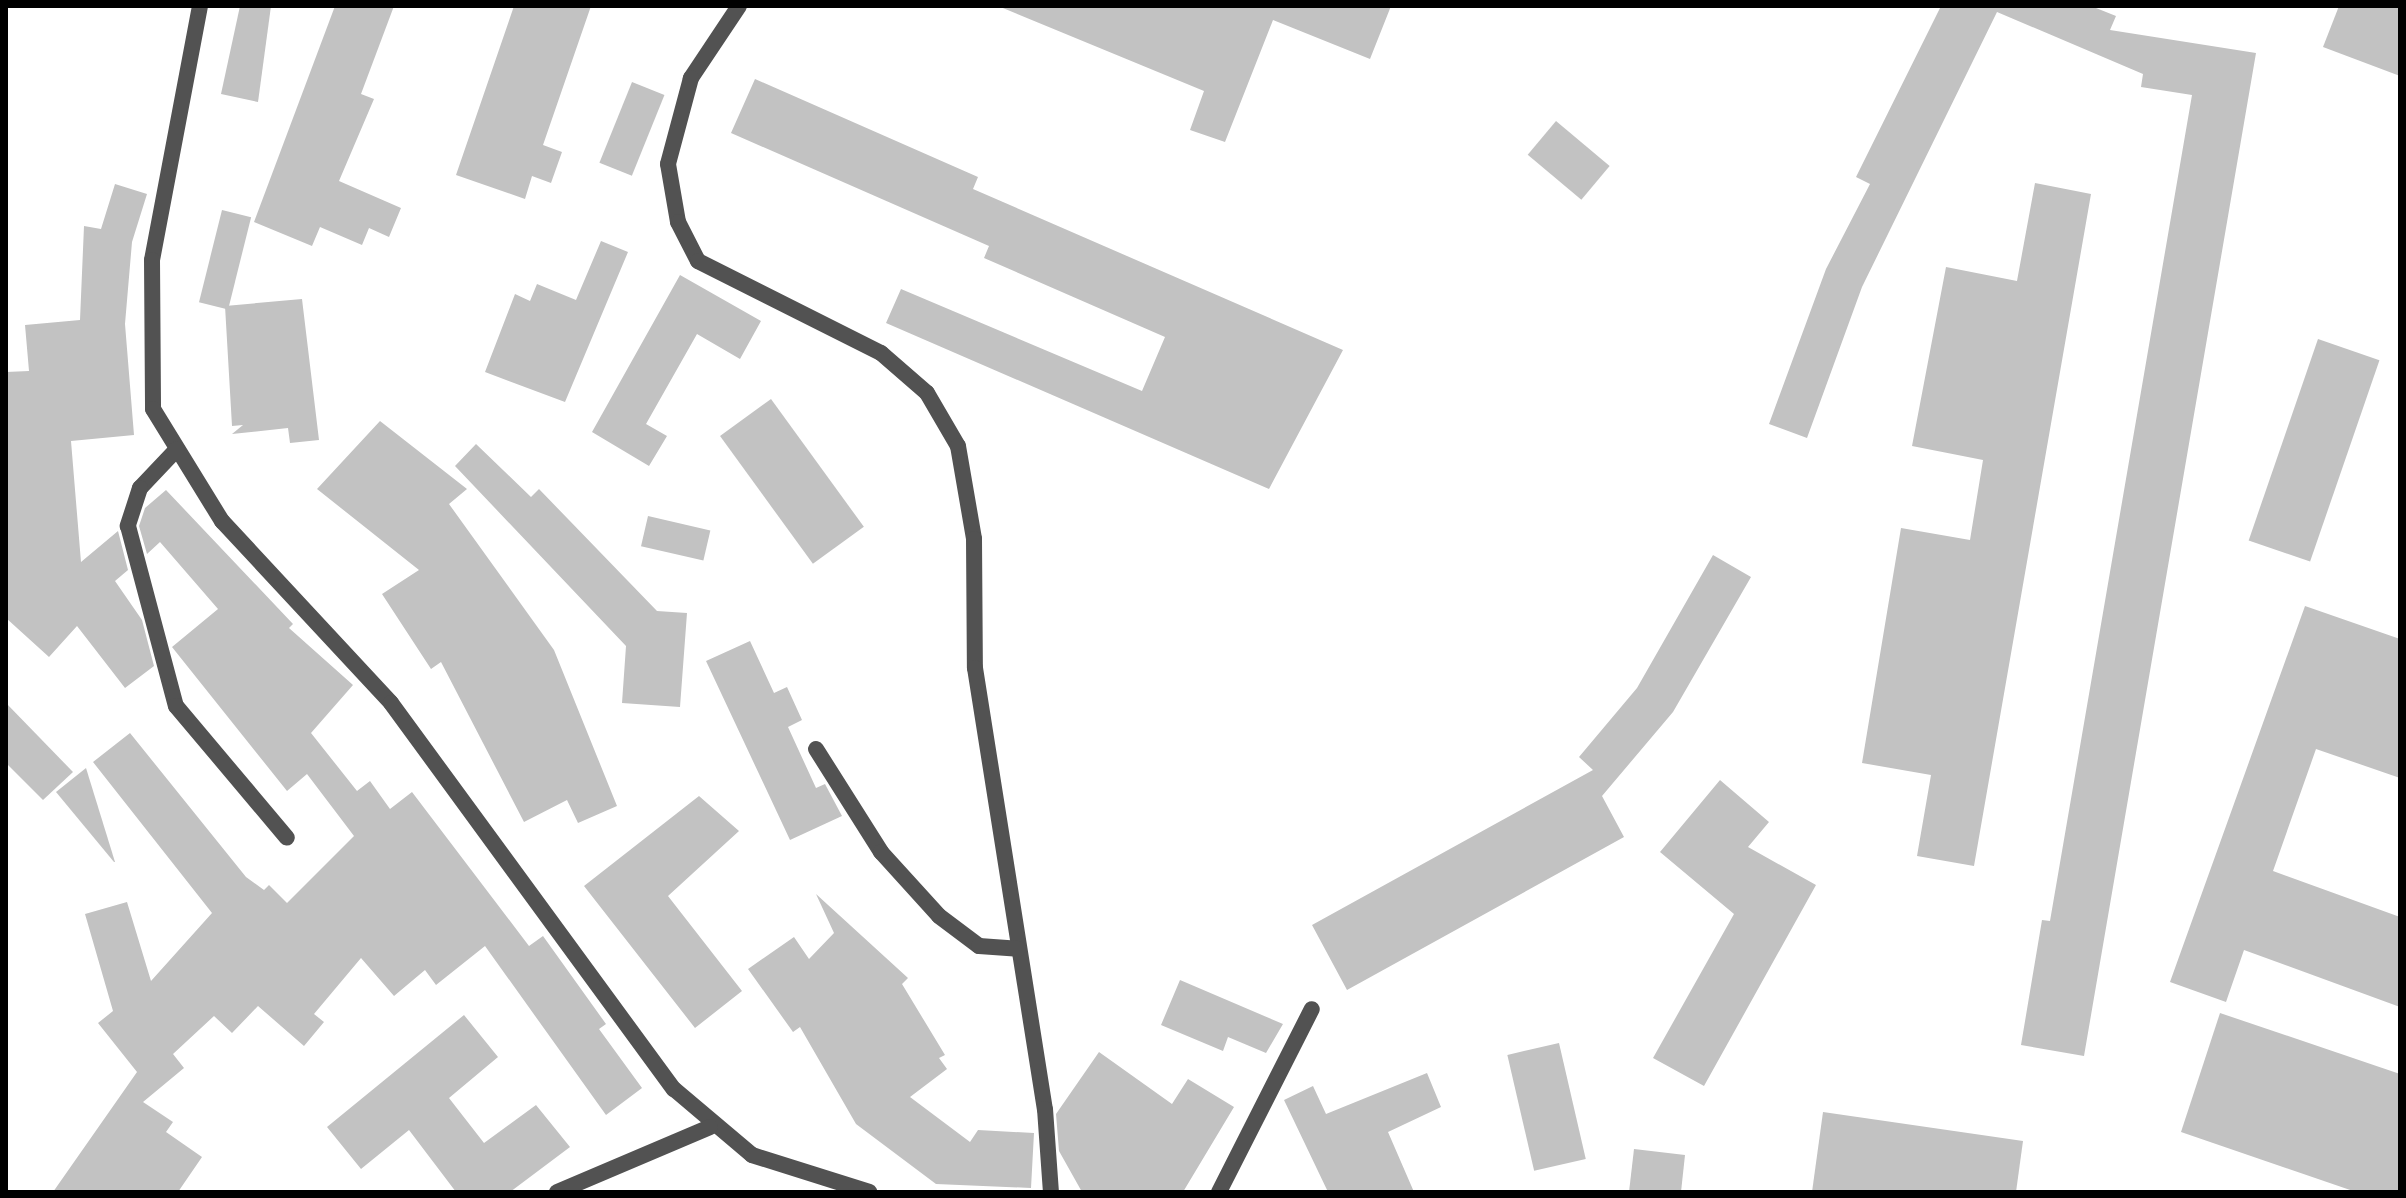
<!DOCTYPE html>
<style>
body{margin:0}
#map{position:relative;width:2406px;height:1198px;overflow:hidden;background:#fff;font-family:"Asap Condensed",sans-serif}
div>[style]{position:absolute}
.building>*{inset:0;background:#c2c2c2;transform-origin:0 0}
.minor>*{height:16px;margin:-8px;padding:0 8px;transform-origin:8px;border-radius:8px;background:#525252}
span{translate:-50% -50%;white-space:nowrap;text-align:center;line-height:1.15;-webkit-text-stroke:6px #fff;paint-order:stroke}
.frame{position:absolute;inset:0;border:8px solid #000;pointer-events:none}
</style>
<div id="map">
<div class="building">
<i style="clip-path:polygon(240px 6px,271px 6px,258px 102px,221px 94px)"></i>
<i style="clip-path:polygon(335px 6px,394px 6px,361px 94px,374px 99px,339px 181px,401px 208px,389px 237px,369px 228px,362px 245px,320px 227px,312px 246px,254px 222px)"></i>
<i style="clip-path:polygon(514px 6px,591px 6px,543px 145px,562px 152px,551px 183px,532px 176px,525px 199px,456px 175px)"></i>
<i style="clip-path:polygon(998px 6px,1391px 6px,1370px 59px,1273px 20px,1225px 142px,1190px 130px,1204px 91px)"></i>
<i style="clip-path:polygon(1941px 6px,2091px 6px,2116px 16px,2110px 30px,2256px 53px,2084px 1056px,2021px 1045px,2042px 920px,2050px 921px,2192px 95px,2141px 87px,2143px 74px,1997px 12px,1862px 287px,1807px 438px,1769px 424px,1826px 269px,1870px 184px,1856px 177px)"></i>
<i style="clip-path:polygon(2339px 6px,2400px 6px,2400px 76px,2323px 47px)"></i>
<i style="clip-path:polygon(755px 79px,978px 177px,973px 189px,1343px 350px,1269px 489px,886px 323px,901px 289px,1142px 391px,1165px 337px,984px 258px,989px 246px,731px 133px)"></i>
<i style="left:632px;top:82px;width:35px;height:87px;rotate:22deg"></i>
<i style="left:1556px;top:121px;width:70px;height:44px;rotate:40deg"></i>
<i style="clip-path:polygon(2035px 183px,2091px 194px,1974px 866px,1917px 856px,1931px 775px,1862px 763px,1901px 528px,1970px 540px,1983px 460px,1912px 446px,1946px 267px,2017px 281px)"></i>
<i style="clip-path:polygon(115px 184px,147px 194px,132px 242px,125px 324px,134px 435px,71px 441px,81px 562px,118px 531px,128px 570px,115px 581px,142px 620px,154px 666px,125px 688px,77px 626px,49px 657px,6px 618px,6px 372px,29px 371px,25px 325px,80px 320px,84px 226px,101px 229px)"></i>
<i style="left:222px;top:210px;width:30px;height:95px;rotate:14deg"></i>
<i style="clip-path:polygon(601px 241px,628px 252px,565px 402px,485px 372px,515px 294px,530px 301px,537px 284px,576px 300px)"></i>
<i style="clip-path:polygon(680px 275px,761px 321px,740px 359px,697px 334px,646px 424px,667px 436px,649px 466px,592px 432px)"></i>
<i style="clip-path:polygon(302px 299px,319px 440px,290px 443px,288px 428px,232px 434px,243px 425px,232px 426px,225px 306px)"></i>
<i style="left:2318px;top:339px;width:65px;height:213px;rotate:19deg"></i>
<i style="left:771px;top:399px;width:158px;height:63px;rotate:54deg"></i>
<i style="clip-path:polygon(380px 421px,467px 489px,449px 504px,554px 650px,617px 806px,578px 823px,567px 800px,524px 822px,441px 662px,431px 669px,382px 594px,419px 570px,317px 489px)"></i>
<i style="clip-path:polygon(476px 444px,531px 497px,539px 489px,657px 611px,687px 613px,680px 707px,622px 703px,626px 646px,455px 466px)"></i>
<i style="clip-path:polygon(166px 490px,293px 624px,289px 628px,353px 685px,311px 733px,357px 791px,370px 781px,390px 809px,412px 792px,529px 946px,543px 936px,606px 1024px,599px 1029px,642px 1088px,606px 1115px,485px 946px,436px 985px,425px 970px,394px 996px,361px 958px,314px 1014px,324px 1022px,304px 1046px,258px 1006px,232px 1033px,214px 1016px,173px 1054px,184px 1068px,143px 1102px,173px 1122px,166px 1132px,202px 1157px,178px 1192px,53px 1192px,137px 1072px,98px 1023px,113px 1011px,85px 914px,127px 902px,151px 981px,212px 913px,93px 762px,130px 733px,246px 877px,264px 890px,269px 885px,287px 903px,354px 836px,307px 774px,287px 791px,172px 647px,218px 609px,160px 542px,147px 554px,139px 526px,145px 508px)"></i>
<i style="left:648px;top:516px;width:64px;height:31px;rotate:13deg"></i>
<i style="clip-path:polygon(1713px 555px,1751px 577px,1673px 712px,1602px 796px,1624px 837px,1347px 990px,1312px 925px,1593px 770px,1579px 757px,1637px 688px)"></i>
<i style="clip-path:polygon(2305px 606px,2400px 639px,2400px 778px,2316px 749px,2273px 871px,2400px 917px,2400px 1007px,2244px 950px,2226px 1002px,2170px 982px)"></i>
<i style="clip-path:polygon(750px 641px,774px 693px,787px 687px,802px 720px,788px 727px,816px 788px,825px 784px,842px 816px,790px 840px,706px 661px)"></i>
<i style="clip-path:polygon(6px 703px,73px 772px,43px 800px,6px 763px)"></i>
<i style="clip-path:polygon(86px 768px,115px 862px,114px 862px,56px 792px)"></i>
<i style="clip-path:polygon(1720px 780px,1769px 822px,1748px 847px,1816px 885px,1704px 1086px,1653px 1058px,1734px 914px,1660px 852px)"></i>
<i style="clip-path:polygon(699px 796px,739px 831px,668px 896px,742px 991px,695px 1028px,584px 886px)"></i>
<i style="clip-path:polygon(816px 894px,908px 978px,902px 984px,945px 1055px,939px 1058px,947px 1069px,910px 1097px,970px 1142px,978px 1130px,1034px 1133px,1031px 1188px,936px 1184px,856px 1124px,800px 1027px,793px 1032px,748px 969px,794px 937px,809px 959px,834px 933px)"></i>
<i style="clip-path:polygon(1180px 980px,1283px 1024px,1266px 1053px,1228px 1037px,1223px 1051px,1161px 1025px)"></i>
<i style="clip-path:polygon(2220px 1013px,2400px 1074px,2400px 1192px,2356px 1192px,2181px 1132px)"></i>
<i style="clip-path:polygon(464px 1015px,498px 1057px,449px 1098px,484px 1143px,536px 1105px,570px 1147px,510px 1192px,456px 1192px,409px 1130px,361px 1169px,327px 1127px)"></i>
<i style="left:1559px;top:1043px;width:119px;height:53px;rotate:77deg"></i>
<i style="clip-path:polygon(1099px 1052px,1172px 1104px,1188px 1079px,1234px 1107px,1183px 1192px,1082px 1192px,1059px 1151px,1056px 1114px)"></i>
<i style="clip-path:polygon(1427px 1073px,1441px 1107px,1388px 1132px,1414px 1192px,1328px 1192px,1284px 1100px,1313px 1086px,1326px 1114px)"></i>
<i style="clip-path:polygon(1823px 1112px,2023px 1141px,2016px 1192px,1812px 1192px)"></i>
<i style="clip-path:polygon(1634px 1149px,1685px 1155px,1681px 1192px,1629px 1192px)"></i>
</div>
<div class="minor">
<i style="left:200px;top:6px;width:258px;rotate:100.7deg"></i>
<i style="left:152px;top:260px;width:149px;rotate:89.6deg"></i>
<i style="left:153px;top:409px;width:132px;rotate:58.4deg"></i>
<i style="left:222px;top:521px;width:248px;rotate:47.1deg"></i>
<i style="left:391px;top:703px;width:479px;rotate:53.8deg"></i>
<i style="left:674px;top:1089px;width:102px;rotate:40.2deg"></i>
<i style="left:752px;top:1155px;width:123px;rotate:17.5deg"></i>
<i style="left:739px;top:6px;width:87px;rotate:123.7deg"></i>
<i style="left:691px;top:78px;width:89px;rotate:105deg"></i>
<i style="left:668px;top:164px;width:59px;rotate:80.2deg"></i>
<i style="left:678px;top:222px;width:44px;rotate:62.9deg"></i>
<i style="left:698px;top:261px;width:205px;rotate:26.7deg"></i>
<i style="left:881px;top:353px;width:61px;rotate:41deg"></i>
<i style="left:927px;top:393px;width:61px;rotate:59.7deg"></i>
<i style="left:958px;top:446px;width:94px;rotate:80.2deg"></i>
<i style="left:974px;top:539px;width:129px;rotate:89.6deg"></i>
<i style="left:975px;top:668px;width:447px;rotate:81deg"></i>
<i style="left:1045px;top:1109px;width:83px;rotate:85.9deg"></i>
<i style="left:177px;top:449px;width:54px;rotate:133.5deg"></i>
<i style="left:140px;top:488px;width:40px;rotate:108deg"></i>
<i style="left:128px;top:526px;width:186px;rotate:75.1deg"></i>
<i style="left:176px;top:706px;width:172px;rotate:49.9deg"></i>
<i style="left:816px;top:749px;width:122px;rotate:57.7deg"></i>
<i style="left:881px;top:852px;width:86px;rotate:47.8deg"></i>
<i style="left:939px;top:916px;width:50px;rotate:36.9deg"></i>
<i style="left:979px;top:946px;width:39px;rotate:4deg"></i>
<i style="left:557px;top:1192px;width:166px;rotate:-23deg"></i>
<i style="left:1219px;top:1192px;width:205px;rotate:-63.1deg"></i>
</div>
<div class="frame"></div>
</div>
